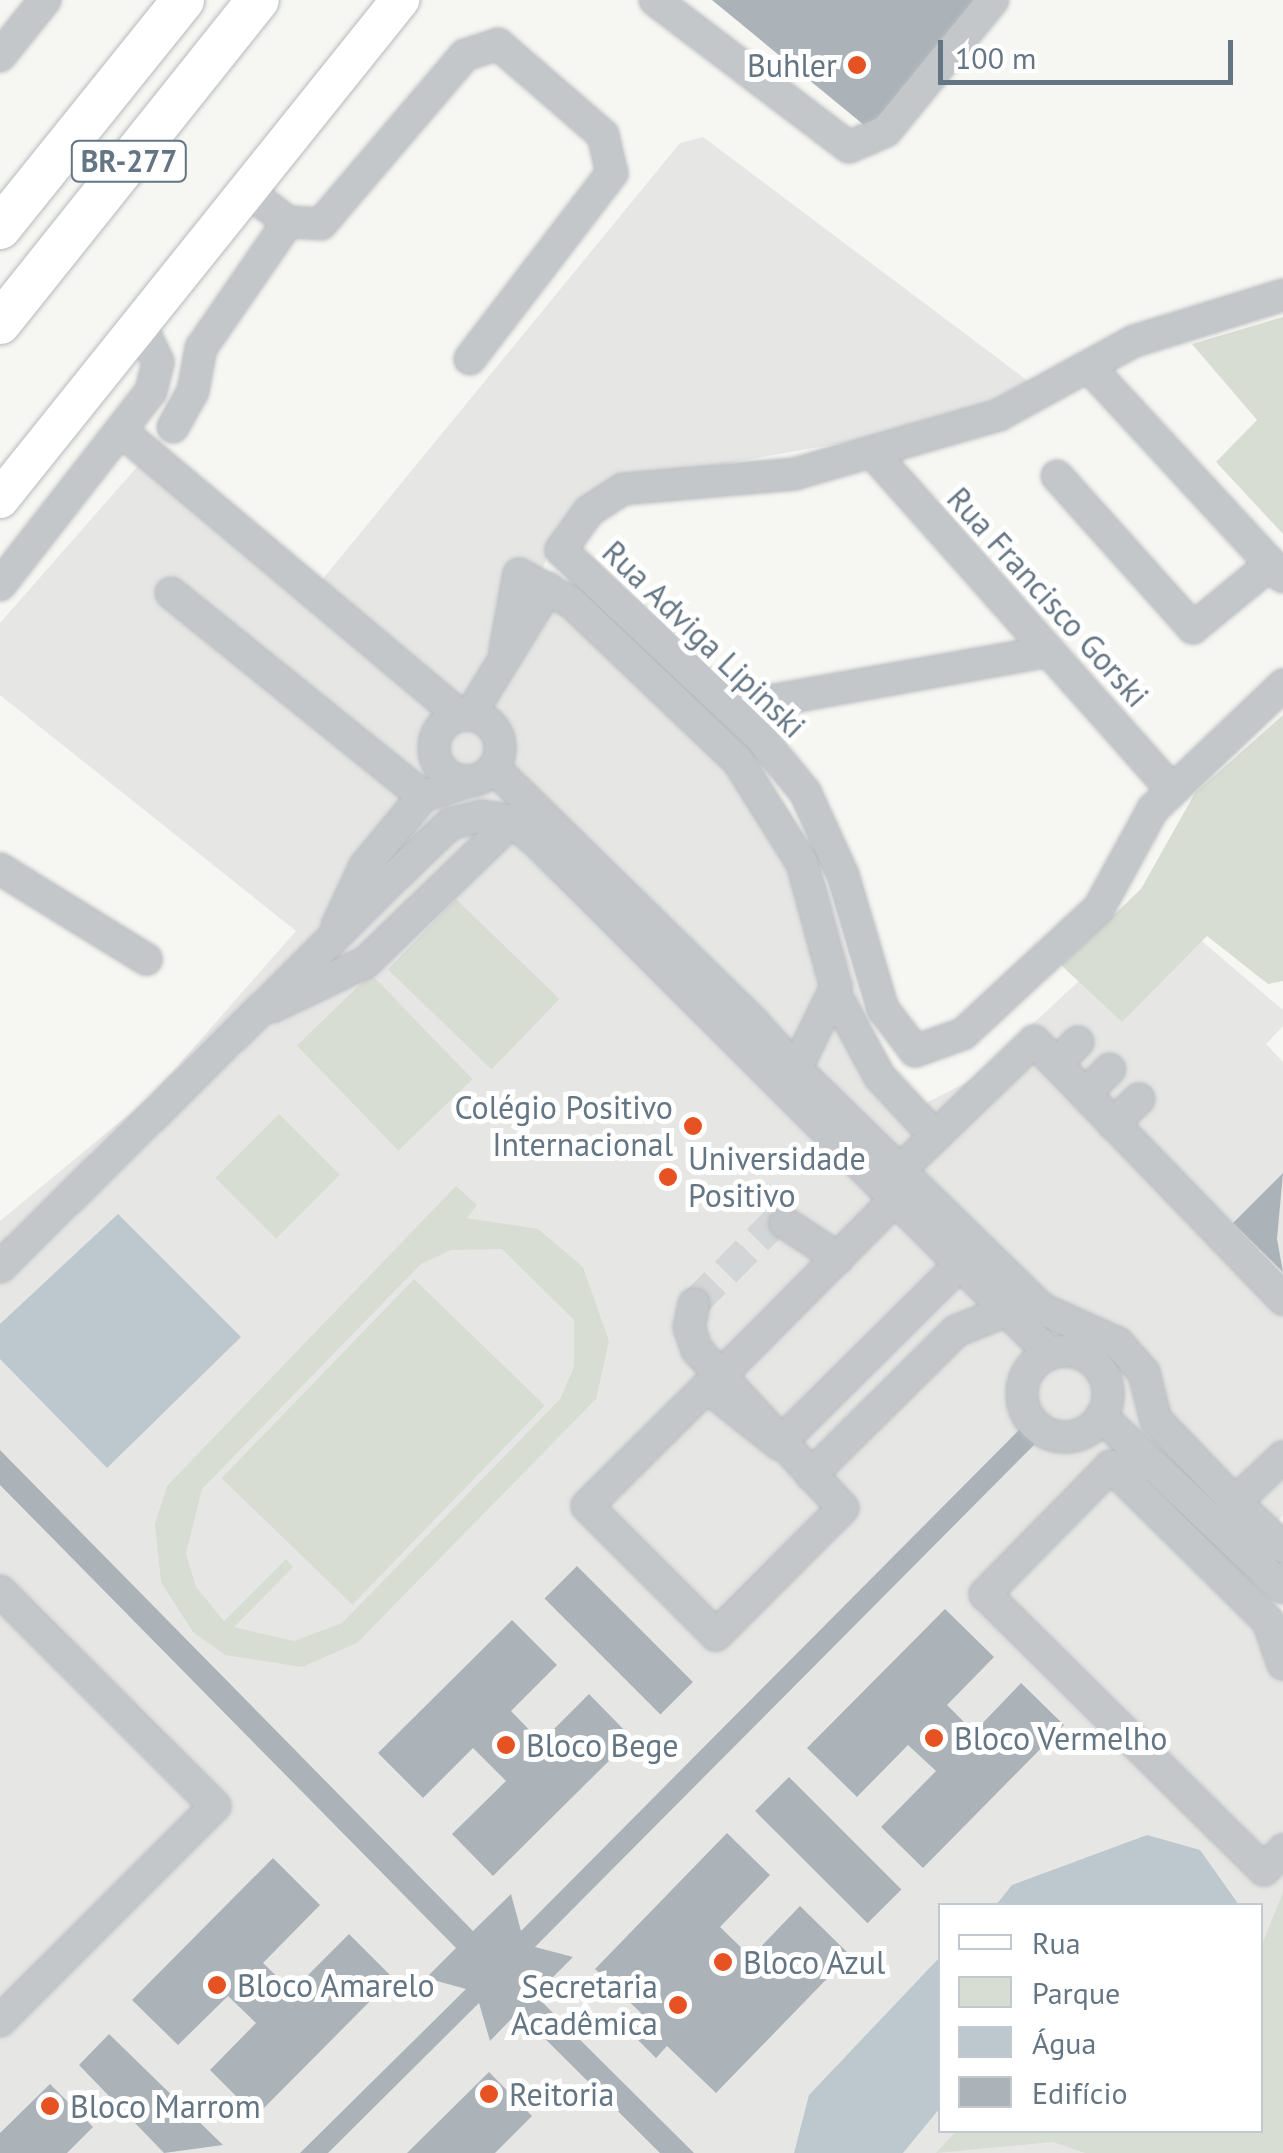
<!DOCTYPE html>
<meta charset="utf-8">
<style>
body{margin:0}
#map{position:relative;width:1283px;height:2153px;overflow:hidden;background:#f6f6f2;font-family:"PT Sans",sans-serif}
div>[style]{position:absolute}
.built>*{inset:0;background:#e6e7e5}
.green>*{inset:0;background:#d7ddd3;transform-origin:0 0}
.water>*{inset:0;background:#bcc8cd}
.building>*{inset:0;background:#abb3b9;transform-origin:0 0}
.minor-tunnel>*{height:30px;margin-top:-15px;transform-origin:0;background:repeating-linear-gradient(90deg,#d2d6d6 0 30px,transparent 0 45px)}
.roads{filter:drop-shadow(0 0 2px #b6babe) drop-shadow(0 0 2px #b6babe)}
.minor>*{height:30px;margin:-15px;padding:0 15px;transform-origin:15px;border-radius:15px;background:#c3c7ca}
.minor>.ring{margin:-15px;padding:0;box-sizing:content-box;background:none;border:30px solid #c3c7ca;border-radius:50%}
.major>*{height:38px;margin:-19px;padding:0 19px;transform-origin:19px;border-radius:19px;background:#fff}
.highway>*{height:42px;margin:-21px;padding:0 21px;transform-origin:21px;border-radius:21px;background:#fff}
.dots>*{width:28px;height:28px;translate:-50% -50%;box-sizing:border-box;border:5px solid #fff;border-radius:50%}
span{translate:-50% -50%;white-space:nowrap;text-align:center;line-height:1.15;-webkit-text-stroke:10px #fff;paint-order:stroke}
.shield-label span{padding:2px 8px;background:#fff;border:2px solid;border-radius:8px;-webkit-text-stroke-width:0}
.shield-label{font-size:30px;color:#647584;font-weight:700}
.poi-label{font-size:32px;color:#647584}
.right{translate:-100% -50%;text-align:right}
.left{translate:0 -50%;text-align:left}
.street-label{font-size:32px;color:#647584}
.legend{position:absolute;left:938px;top:1903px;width:325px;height:230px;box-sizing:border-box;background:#fff;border:2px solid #c1c8ce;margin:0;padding:12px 18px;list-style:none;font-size:30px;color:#647584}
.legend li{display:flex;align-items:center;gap:20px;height:50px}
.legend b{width:50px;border:2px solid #c1c8ce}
.scale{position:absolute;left:938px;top:40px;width:295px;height:45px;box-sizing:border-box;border:5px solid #647584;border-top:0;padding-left:12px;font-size:30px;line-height:35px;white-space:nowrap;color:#647584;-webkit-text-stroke:8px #fff;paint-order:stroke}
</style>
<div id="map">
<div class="built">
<i style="clip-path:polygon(evenodd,703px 137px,1028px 381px,987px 404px,882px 436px,631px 480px,559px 531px,539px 576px,790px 814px,828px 888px,873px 1043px,918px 1107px,973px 1079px,1105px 957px,1151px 898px,1283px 1010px,1283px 1026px,1266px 1044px,1283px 1062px,1283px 1515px,1250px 1555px,1256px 1586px,1283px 1615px,1283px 2153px,0 2153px,0 1221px,151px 1096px,296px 931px,0 695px,0 623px,151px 451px,317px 586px,680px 143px,703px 137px,941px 1906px,1260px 1906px,1260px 2130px,941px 2130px,941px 1906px)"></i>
</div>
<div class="green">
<i style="clip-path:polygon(1283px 317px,1283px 534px,1216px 462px,1257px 420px,1192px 344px)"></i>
<i style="clip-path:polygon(1283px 715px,1283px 981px,1268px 984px,1207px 936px,1122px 1022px,1061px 965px,1141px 889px,1195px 793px)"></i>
<i style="left:456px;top:899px;width:144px;height:98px;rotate:44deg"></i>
<i style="left:371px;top:974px;width:146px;height:103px;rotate:46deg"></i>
<i style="left:279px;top:1114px;width:86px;height:90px;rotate:45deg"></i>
<i style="clip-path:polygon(evenodd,456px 1186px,477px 1205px,467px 1218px,538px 1229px,583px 1267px,609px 1341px,596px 1399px,357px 1643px,302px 1667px,225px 1655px,193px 1632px,161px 1582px,155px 1524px,167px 1486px,456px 1186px,502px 1249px,574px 1320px,574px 1367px,560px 1399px,342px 1623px,294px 1641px,234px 1627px,293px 1567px,286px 1559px,224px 1621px,196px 1587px,186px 1554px,202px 1489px,421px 1264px,451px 1250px,502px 1249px)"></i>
<i style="left:414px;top:1279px;width:182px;height:277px;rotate:44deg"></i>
<i style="clip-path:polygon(1283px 1892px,1283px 2153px,1085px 2153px,1053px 2142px,936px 2153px,956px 2131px,1260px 2130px,1261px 1947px)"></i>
</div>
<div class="water">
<i style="clip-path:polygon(118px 1214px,241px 1337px,107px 1468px,0 1359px,0 1324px)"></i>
<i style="clip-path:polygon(1147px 1835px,1200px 1850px,1239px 1905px,996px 1905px,1012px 1885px)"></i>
<i style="clip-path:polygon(940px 1957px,940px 2108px,903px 2153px,794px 2153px,809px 2095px)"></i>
</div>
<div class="building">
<i style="clip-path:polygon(712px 0,977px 0,870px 130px)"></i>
<i style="clip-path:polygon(1283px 1173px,1277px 1239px,1283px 1272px,1233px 1223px)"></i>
<i style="clip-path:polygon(1020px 1429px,1035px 1444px,535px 1947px,573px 1957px,535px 1995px,694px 2153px,660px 2153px,518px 2012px,490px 2041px,479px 2003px,328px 2153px,300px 2153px,466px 1989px,426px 1978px,456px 1948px,0 1485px,0 1450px,473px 1931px,511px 1894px,521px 1931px)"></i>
<i style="left:577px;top:1566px;width:164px;height:46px;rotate:45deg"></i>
<i style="clip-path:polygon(945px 1609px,994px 1657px,947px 1705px,974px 1732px,1021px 1683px,1064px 1725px,923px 1868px,881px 1827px,936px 1771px,908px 1745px,857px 1797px,807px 1748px)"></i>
<i style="clip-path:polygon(512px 1620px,557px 1665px,511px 1711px,541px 1742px,589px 1694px,632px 1738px,493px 1876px,452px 1834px,506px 1781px,473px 1748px,423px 1798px,378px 1753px)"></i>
<i style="left:789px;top:1777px;width:159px;height:48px;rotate:45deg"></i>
<i style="clip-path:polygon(727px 1833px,770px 1875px,720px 1927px,751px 1957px,800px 1906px,850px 1955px,716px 2093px,667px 2046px,656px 2058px,626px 2028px,641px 2013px,595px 1969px)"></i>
<i style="clip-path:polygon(273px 1858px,320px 1905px,263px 1963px,292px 1991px,349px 1934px,393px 1978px,256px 2116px,210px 2070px,256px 2023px,228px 1996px,178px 2045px,132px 2000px)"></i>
<i style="clip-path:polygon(109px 2034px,187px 2110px,223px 2145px,164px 2153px,79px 2065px)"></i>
<i style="clip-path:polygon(489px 2072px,532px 2116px,495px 2153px,407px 2153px)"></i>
<i style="clip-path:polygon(50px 2084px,93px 2127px,67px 2153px,0 2153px,0 2133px)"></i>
</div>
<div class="minor-tunnel">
<i style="left:694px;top:1304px;width:118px;rotate:-45.3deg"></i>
<i style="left:777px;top:1220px;width:9px;rotate:21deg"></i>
</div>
<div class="roads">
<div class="minor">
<i style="left:655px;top:0;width:243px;rotate:37.2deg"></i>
<i style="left:849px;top:147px;width:40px;rotate:-23.4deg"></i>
<i style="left:886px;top:131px;width:169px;rotate:-50.8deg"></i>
<i style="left:0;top:56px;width:72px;rotate:-51.2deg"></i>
<i style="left:246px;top:190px;width:53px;rotate:37.3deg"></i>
<i style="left:288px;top:222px;width:33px;rotate:3deg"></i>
<i style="left:321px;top:224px;width:222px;rotate:-49.6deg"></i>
<i style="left:465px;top:55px;width:35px;rotate:-18deg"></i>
<i style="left:498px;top:44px;width:139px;rotate:40.9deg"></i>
<i style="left:603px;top:135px;width:39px;rotate:77deg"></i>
<i style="left:612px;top:173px;width:234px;rotate:127.4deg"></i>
<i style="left:1283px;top:295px;width:156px;rotate:162.8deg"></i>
<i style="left:1134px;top:341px;width:154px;rotate:151.3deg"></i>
<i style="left:999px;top:415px;width:212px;rotate:163.9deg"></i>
<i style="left:795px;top:474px;width:173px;rotate:175deg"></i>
<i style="left:623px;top:489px;width:40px;rotate:147.1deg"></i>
<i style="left:589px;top:511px;width:48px;rotate:125.7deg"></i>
<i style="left:561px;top:550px;width:270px;rotate:43.2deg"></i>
<i style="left:758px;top:735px;width:74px;rotate:50.5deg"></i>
<i style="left:805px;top:792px;width:91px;rotate:65.4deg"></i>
<i style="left:843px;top:875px;width:140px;rotate:73.4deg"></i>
<i style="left:883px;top:1009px;width:53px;rotate:52.7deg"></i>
<i style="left:915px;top:1051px;width:51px;rotate:-19.5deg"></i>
<i style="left:963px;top:1034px;width:185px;rotate:-42.8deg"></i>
<i style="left:1099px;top:908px;width:113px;rotate:-61.4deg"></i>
<i style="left:1153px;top:809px;width:180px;rotate:-43.6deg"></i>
<i style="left:1090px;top:368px;width:284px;rotate:47.3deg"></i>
<i style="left:173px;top:427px;width:41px;rotate:-60.9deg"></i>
<i style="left:193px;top:391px;width:44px;rotate:-79.5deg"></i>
<i style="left:201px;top:348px;width:153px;rotate:-55.4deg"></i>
<i style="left:121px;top:431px;width:442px;rotate:40deg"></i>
<i style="left:872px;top:452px;width:451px;rotate:48.4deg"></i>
<i style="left:1057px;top:476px;width:204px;rotate:48.2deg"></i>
<i style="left:1193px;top:628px;width:101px;rotate:-39.4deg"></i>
<i style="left:0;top:585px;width:246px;rotate:-52.1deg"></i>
<i style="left:151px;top:391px;width:30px;rotate:-76deg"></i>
<i style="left:158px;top:362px;width:42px;rotate:-115.3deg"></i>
<i style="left:171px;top:593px;width:324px;rotate:38.9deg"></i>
<i style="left:505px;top:650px;width:77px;rotate:-79.6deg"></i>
<i style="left:519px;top:574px;width:59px;rotate:28.3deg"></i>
<i style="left:571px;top:602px;width:231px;rotate:43.6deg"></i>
<i style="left:738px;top:761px;width:120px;rotate:57.9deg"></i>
<i style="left:802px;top:863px;width:129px;rotate:74.7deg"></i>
<i style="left:836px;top:987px;width:91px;rotate:116deg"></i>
<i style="left:796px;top:1069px;width:344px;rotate:44.3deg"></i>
<i style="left:1042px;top:1309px;width:83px;rotate:24.1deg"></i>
<i style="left:1118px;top:1343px;width:40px;rotate:49deg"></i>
<i style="left:1144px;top:1373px;width:49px;rotate:75.7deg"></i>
<i style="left:1156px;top:1420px;width:114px;rotate:46.1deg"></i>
<i style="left:1235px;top:1502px;width:66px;rotate:-43.2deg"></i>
<i style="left:730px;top:708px;width:324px;rotate:-10.1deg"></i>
<i class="ring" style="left:434px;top:715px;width:36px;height:36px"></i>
<i style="left:470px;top:715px;width:149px;rotate:-58.4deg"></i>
<i style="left:494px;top:768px;width:364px;rotate:44.4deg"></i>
<i style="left:754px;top:1023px;width:62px;rotate:47.6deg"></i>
<i style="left:796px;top:1069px;width:14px;rotate:94deg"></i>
<i style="left:0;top:869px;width:172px;rotate:31.7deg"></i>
<i style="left:337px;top:926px;width:66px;rotate:-65deg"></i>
<i style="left:365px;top:866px;width:91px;rotate:-50.4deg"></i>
<i style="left:423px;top:796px;width:46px;rotate:-17.7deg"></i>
<i style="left:836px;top:996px;width:92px;rotate:61.5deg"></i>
<i style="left:880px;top:1077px;width:81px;rotate:47deg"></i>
<i style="left:272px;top:1007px;width:104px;rotate:-25.6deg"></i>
<i style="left:366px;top:962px;width:203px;rotate:-44deg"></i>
<i style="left:1056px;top:1064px;width:31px;rotate:-45deg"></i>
<i style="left:1085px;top:1094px;width:35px;rotate:-45deg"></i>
<i style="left:1113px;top:1124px;width:36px;rotate:-44deg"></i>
<i style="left:900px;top:1170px;width:186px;rotate:-43.9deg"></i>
<i style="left:1034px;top:1041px;width:359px;rotate:46deg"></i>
<i style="left:785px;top:1223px;width:64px;rotate:33.4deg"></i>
<i style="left:0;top:1267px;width:575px;rotate:-44.65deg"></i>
<i style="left:409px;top:863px;width:57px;rotate:-43.6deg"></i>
<i style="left:450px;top:824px;width:33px;rotate:-14deg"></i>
<i style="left:482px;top:816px;width:30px;rotate:9deg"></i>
<i style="left:512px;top:821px;width:33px;rotate:40deg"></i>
<i style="left:537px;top:842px;width:725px;rotate:44.94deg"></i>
<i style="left:694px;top:1304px;width:24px;rotate:102deg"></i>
<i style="left:689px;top:1327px;width:24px;rotate:71deg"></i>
<i style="left:697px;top:1350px;width:215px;rotate:47.3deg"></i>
<i style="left:843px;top:1508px;width:180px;rotate:135deg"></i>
<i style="left:716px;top:1635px;width:182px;rotate:-135deg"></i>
<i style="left:587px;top:1506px;width:169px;rotate:-44.8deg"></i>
<i style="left:707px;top:1387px;width:92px;rotate:38.4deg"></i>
<i class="ring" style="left:1022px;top:1351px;width:56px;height:56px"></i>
<i style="left:719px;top:1377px;width:247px;rotate:-45.2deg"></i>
<i style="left:1101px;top:1416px;width:250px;rotate:43.4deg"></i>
<i style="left:779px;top:1444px;width:251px;rotate:-44.8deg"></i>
<i style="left:811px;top:1475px;width:204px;rotate:-44.8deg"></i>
<i style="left:956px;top:1331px;width:54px;rotate:-21.8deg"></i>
<i style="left:1235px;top:1502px;width:66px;rotate:43.2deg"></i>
<i style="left:0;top:1591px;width:304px;rotate:45deg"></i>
<i style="left:215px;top:1806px;width:304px;rotate:135deg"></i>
<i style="left:1283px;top:1664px;width:46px;rotate:-109.2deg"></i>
<i style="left:1268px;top:1621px;width:221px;rotate:-135.4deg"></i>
<i style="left:1111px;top:1466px;width:180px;rotate:134.5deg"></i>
<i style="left:985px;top:1594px;width:392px;rotate:44.7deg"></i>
<i style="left:1264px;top:1870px;width:28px;rotate:-46deg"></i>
</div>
<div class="major">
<i style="left:0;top:499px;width:640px;rotate:-51.28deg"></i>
</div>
<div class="highway">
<i style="left:0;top:228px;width:292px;rotate:-51.2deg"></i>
<i style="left:0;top:323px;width:413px;rotate:-51.4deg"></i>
</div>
</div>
<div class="dots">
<i style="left:857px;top:65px;background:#e65222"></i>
<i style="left:693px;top:1126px;background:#e65222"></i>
<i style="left:668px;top:1177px;background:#e65222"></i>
<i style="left:934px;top:1738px;background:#e65222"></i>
<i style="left:506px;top:1745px;background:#e65222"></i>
<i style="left:723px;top:1962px;background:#e65222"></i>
<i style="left:217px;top:1985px;background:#e65222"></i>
<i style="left:678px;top:2005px;background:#e65222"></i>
<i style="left:489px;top:2094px;background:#e65222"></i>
<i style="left:50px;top:2106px;background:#e65222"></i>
</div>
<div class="shield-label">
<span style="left:129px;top:161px">BR-277</span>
</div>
<div class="poi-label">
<span class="right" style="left:837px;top:65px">Buhler</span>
<span class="right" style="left:673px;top:1126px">Colégio Positivo<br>Internacional</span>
<span class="left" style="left:688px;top:1177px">Universidade<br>Positivo</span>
<span class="left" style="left:954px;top:1738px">Bloco Vermelho</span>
<span class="left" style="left:526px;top:1745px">Bloco Bege</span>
<span class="left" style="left:743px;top:1962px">Bloco Azul</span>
<span class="left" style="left:237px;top:1985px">Bloco Amarelo</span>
<span class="right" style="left:658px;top:2005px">Secretaria<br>Acadêmica</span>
<span class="left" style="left:509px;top:2094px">Reitoria</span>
<span class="left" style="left:70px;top:2106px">Bloco Marrom</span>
</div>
<div class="street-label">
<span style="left:1048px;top:597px;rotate:48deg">Rua Francisco Gorski</span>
<span style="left:704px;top:639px;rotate:44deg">Rua Adviga Lipinski</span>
</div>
<ul class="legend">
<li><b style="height:12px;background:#fff"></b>Rua</li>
<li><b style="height:28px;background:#d7ddd3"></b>Parque</li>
<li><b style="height:28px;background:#bcc8cd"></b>Água</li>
<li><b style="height:28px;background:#abb3b9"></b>Edifício</li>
</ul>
<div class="scale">100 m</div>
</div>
